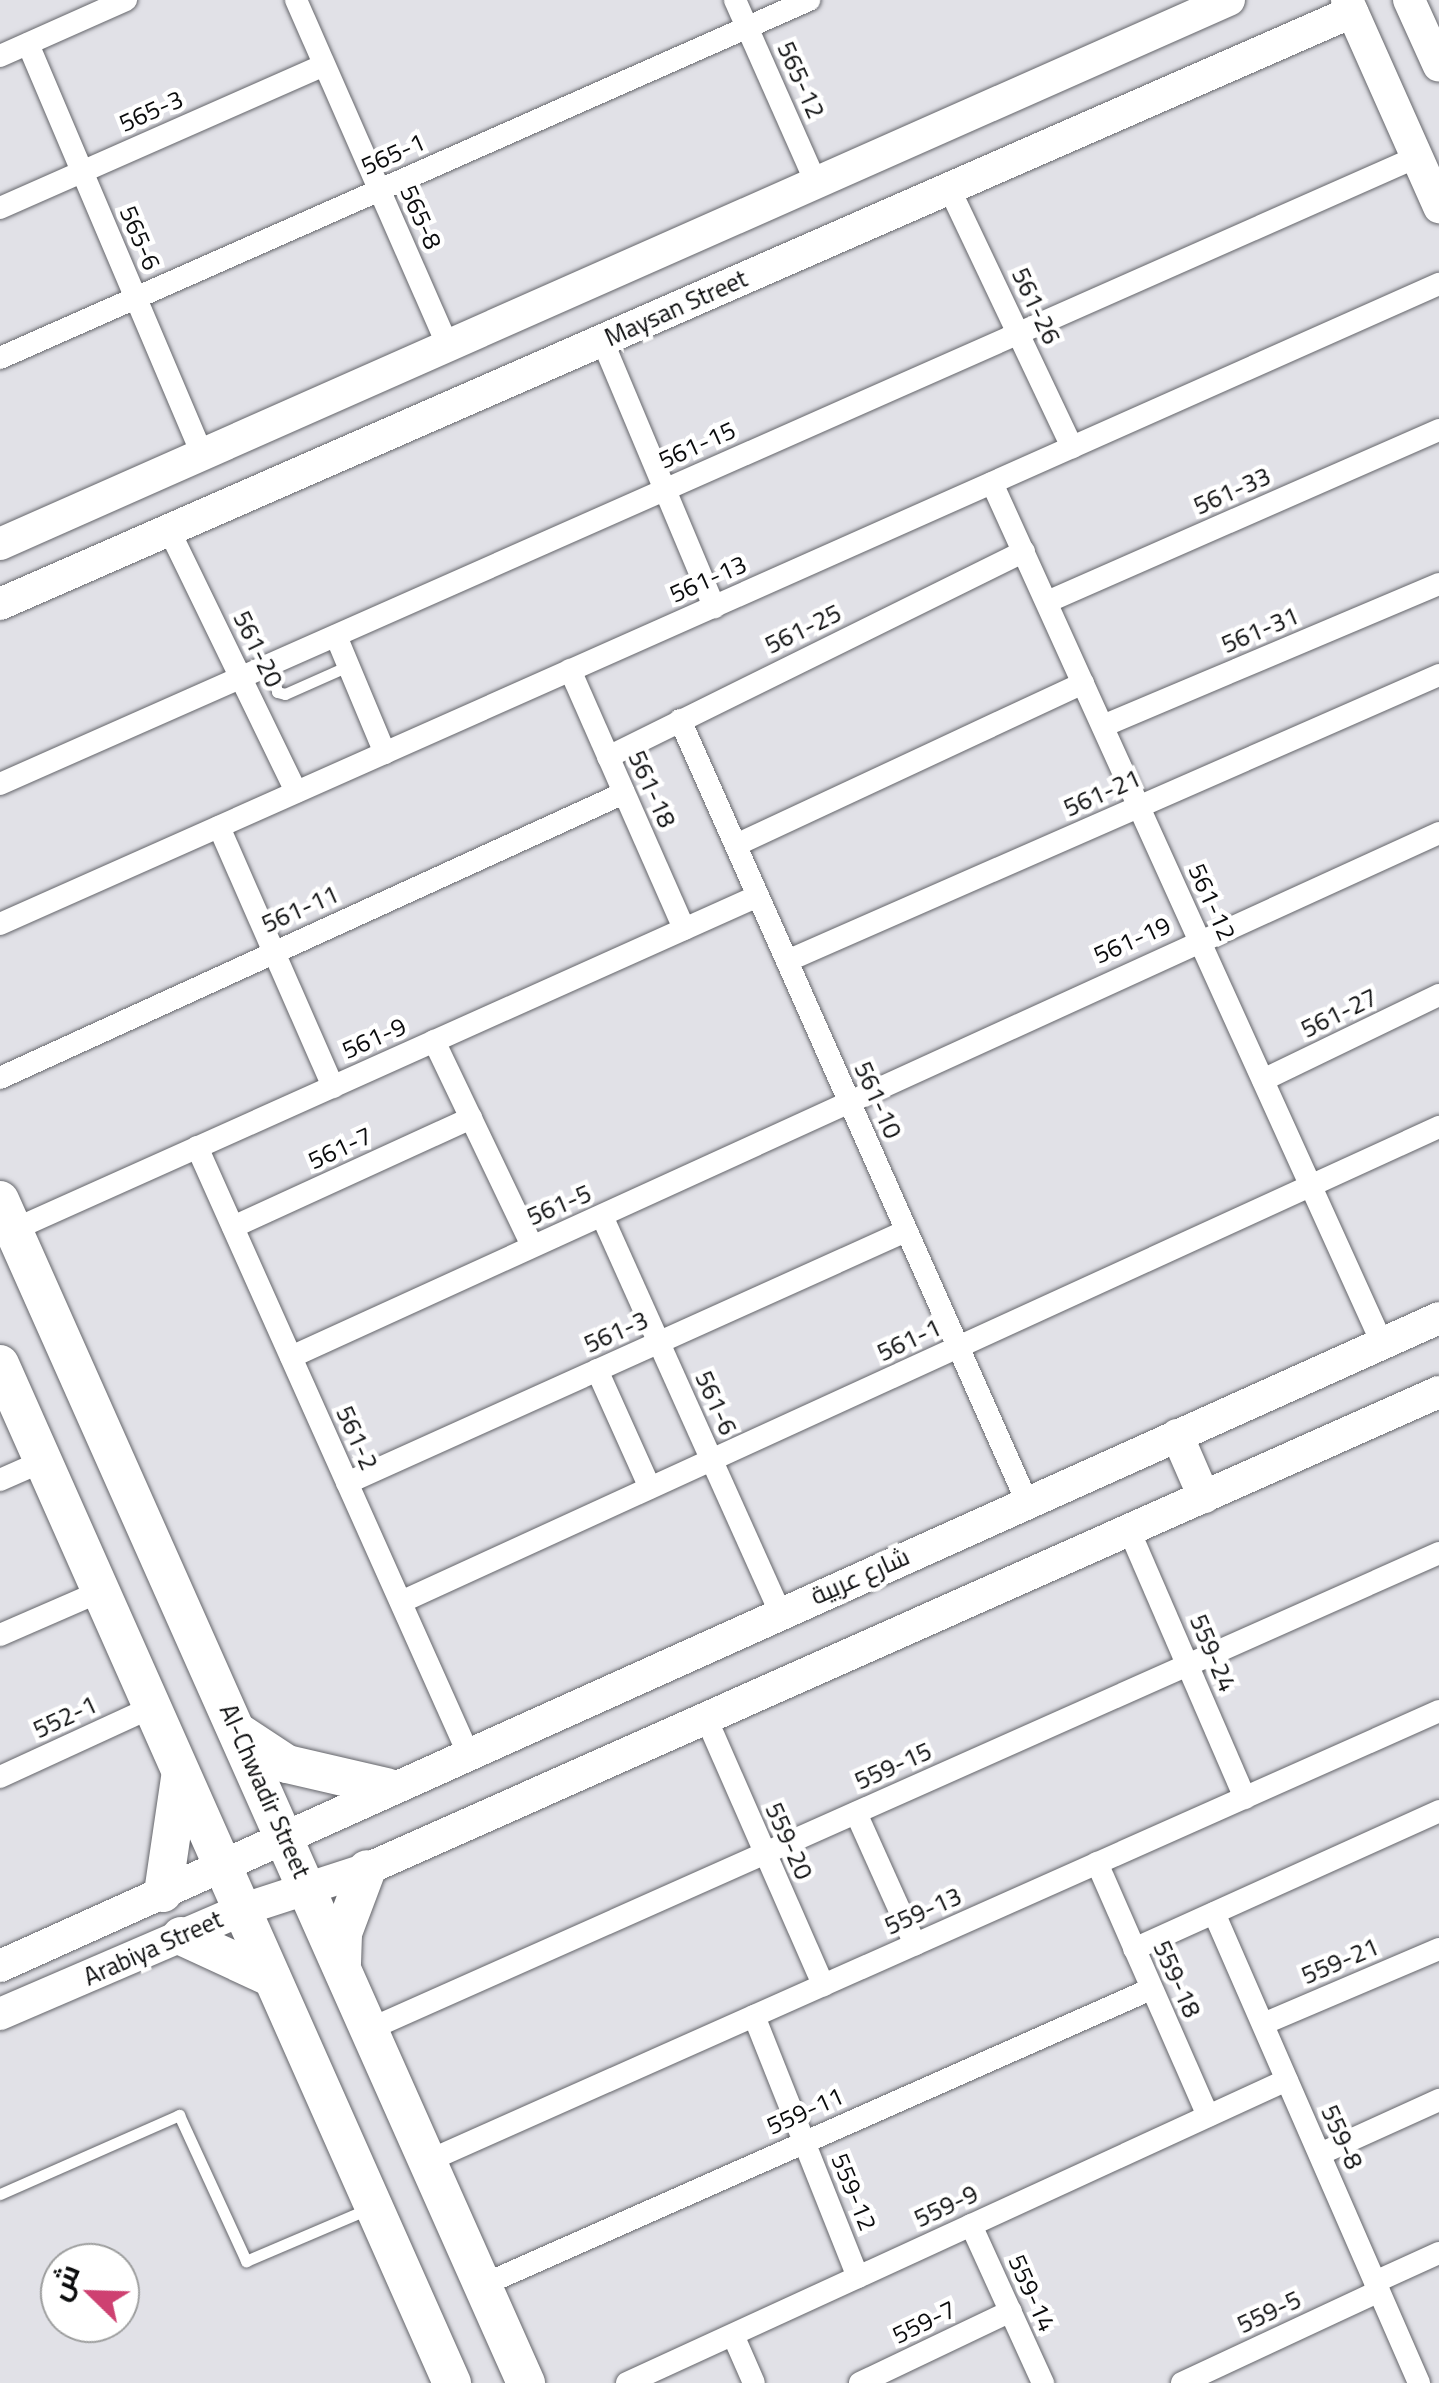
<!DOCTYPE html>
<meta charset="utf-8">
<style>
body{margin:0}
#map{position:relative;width:1439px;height:2383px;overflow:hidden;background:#e1e1e7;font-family:"Titillium Web",Cairo,sans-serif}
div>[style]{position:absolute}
.roads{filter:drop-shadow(0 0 2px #65666b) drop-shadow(0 0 2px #65666b)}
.lane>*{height:11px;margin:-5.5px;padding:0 5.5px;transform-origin:5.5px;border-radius:5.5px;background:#fff}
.street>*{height:22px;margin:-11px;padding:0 11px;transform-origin:11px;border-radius:11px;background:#fff}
.secondary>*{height:32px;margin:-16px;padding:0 16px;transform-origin:16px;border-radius:16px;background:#fff}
.primary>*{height:38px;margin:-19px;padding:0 19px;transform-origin:19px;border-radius:19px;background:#fff}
span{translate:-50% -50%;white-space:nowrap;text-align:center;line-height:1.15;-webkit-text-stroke:9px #fff;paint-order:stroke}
.street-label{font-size:25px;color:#0b0c0d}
.north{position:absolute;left:40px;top:2243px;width:100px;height:100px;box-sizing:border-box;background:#fff;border:2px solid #9d9e9e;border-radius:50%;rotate:293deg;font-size:28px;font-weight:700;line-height:40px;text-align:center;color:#0b0c0d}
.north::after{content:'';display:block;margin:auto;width:35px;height:45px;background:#ce4171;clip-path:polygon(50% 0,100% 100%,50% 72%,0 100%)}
</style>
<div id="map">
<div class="roads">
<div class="lane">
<i style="left:270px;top:665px;width:28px;rotate:75deg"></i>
<i style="left:277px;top:692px;width:8px;rotate:14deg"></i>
<i style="left:285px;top:694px;width:69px;rotate:-24deg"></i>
<i style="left:0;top:2194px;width:196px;rotate:-23.8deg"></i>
<i style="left:179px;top:2115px;width:161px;rotate:65.3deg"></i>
<i style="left:246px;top:2261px;width:135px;rotate:-23.1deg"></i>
</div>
<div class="street">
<i style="left:296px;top:0;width:378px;rotate:66.3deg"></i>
<i style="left:735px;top:0;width:200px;rotate:66.1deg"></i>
<i style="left:28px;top:44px;width:445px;rotate:67deg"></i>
<i style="left:0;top:56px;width:138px;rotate:-24deg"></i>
<i style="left:949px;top:188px;width:287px;rotate:64.6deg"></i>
<i style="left:0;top:208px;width:354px;rotate:-23.8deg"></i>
<i style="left:602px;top:340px;width:290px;rotate:67.2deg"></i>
<i style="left:0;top:358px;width:885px;rotate:-23.87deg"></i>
<i style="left:992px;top:483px;width:944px;rotate:65.61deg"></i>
<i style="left:169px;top:530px;width:291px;rotate:64.1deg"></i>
<i style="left:1047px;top:602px;width:428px;rotate:-23.7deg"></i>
<i style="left:336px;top:636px;width:127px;rotate:67.3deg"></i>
<i style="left:570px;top:670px;width:283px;rotate:66.2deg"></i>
<i style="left:680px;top:720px;width:856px;rotate:66.07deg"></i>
<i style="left:1103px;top:726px;width:365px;rotate:-22.9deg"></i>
<i style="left:608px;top:757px;width:464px;rotate:-26.3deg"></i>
<i style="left:0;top:784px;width:1550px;rotate:-23.87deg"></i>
<i style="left:219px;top:827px;width:284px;rotate:66.3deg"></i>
<i style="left:736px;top:845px;width:383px;rotate:-25deg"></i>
<i style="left:0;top:924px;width:1575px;rotate:-23.98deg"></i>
<i style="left:787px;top:961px;width:712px;rotate:-23.68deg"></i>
<i style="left:434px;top:1041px;width:227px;rotate:64.4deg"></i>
<i style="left:0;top:1078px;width:686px;rotate:-24.55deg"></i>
<i style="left:1263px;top:1080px;width:195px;rotate:-25.8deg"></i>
<i style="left:197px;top:1147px;width:662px;rotate:65.91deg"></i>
<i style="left:602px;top:1216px;width:434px;rotate:65.8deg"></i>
<i style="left:233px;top:1227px;width:262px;rotate:-24.6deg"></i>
<i style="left:13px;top:1230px;width:816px;rotate:-24.15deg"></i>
<i style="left:291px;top:1357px;width:1262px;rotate:-24.53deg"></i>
<i style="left:597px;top:1370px;width:129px;rotate:65.8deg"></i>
<i style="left:0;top:1480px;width:47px;rotate:-23.8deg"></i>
<i style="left:347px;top:1483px;width:613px;rotate:-24.27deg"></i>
<i style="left:1129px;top:1530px;width:292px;rotate:66.6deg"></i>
<i style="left:401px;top:1602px;width:1142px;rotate:-24.59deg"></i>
<i style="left:0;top:1635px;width:110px;rotate:-23.5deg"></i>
<i style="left:706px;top:1718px;width:292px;rotate:66.3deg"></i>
<i style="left:0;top:1777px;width:167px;rotate:-24.7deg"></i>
<i style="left:856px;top:1813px;width:144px;rotate:65.8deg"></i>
<i style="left:1097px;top:1863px;width:276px;rotate:66.3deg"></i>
<i style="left:1214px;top:1913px;width:513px;rotate:66.43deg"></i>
<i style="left:1134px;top:1949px;width:335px;rotate:-24.3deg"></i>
<i style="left:754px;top:2016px;width:281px;rotate:68.3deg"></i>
<i style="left:1263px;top:2024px;width:191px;rotate:-23.1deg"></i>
<i style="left:370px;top:2029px;width:1170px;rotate:-24deg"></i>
<i style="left:1320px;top:2154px;width:131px;rotate:-24.4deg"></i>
<i style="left:428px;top:2161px;width:1107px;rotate:-23.99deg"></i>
<i style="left:971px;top:2225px;width:174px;rotate:65.5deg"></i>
<i style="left:1375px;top:2282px;width:70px;rotate:-24.4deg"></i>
<i style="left:483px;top:2285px;width:731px;rotate:-23.9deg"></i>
<i style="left:733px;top:2335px;width:52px;rotate:66.4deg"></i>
<i style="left:627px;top:2383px;width:726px;rotate:-24.66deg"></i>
<i style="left:860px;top:2383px;width:167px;rotate:-25.5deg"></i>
<i style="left:1182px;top:2383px;width:217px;rotate:-25deg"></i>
</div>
<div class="secondary">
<i style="left:1347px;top:0;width:227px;rotate:66deg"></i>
<i style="left:1409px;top:0;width:72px;rotate:65.6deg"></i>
<i style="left:0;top:544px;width:1344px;rotate:-23.88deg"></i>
<i style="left:0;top:604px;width:1476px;rotate:-23.65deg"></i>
<i style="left:1177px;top:1435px;width:68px;rotate:66.5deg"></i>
<i style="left:0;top:1966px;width:1578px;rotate:-24.24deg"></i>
<i style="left:0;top:2014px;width:266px;rotate:-23.3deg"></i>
<i style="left:244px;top:1909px;width:129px;rotate:-18deg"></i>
<i style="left:367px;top:1869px;width:1173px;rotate:-23.99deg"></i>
</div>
<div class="primary">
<i style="left:0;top:1200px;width:1295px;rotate:66.03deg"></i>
<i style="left:0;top:1364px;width:1115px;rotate:66.08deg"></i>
<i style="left:237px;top:1731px;width:60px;rotate:33.4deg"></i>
<i style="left:287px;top:1764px;width:103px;rotate:13deg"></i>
<i style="left:163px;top:1893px;width:116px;rotate:-81.6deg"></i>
<i style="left:181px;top:1936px;width:100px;rotate:24.8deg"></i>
<i style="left:342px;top:1963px;width:30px;rotate:-88deg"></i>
<i style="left:343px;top:1933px;width:68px;rotate:-69.4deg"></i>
</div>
</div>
<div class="street-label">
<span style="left:801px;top:80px;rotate:66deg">565-12</span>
<span style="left:151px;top:111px;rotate:-24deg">565-3</span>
<span style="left:393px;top:154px;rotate:-24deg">565-1</span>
<span style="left:421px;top:217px;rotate:66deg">565-8</span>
<span style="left:140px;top:238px;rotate:67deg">565-6</span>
<span style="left:1036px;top:306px;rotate:65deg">561-26</span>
<span style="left:676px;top:308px;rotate:-24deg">Maysan Street</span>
<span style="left:697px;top:445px;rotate:-24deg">561-15</span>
<span style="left:1232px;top:491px;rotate:-24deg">561-33</span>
<span style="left:708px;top:579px;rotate:-24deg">561-13</span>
<span style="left:803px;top:629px;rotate:-26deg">561-25</span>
<span style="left:1260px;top:630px;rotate:-23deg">561-31</span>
<span style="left:258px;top:649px;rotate:64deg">561-20</span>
<span style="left:652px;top:789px;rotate:66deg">561-18</span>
<span style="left:1102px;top:793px;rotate:-24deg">561-21</span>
<span style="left:1212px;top:902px;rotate:66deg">561-12</span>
<span style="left:300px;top:909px;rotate:-24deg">561-11</span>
<span style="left:1132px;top:940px;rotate:-24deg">561-19</span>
<span style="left:1339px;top:1013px;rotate:-26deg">561-27</span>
<span style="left:374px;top:1038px;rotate:-24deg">561-9</span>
<span style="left:878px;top:1100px;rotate:66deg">561-10</span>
<span style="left:340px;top:1148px;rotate:-25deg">561-7</span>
<span style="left:559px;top:1205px;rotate:-23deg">561-5</span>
<span style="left:616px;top:1332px;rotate:-24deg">561-3</span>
<span style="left:909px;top:1340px;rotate:-25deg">561-1</span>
<span style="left:716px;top:1403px;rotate:66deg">561-6</span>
<span style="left:357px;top:1438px;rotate:66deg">561-2</span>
<span style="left:860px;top:1576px;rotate:-24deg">شارع عربية</span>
<span style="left:1213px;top:1653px;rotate:67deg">559-24</span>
<span style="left:65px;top:1717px;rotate:-25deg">552-1</span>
<span style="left:893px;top:1766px;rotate:-24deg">559-15</span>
<span style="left:265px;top:1791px;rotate:66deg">Al-Chwadir Street</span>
<span style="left:789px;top:1841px;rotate:66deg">559-20</span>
<span style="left:923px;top:1911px;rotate:-24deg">559-13</span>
<span style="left:153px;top:1948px;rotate:-24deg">Arabiya Street</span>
<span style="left:1340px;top:1961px;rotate:-23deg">559-21</span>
<span style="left:1177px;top:1979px;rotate:66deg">559-18</span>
<span style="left:805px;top:2111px;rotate:-24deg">559-11</span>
<span style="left:1342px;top:2137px;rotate:66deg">559-8</span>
<span style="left:854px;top:2192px;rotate:68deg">559-12</span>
<span style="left:946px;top:2206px;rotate:-25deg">559-9</span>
<span style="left:1032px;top:2293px;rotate:66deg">559-14</span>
<span style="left:1269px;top:2312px;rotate:-25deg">559-5</span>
<span style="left:924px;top:2322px;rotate:-26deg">559-7</span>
</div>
<div class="north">ش</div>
</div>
